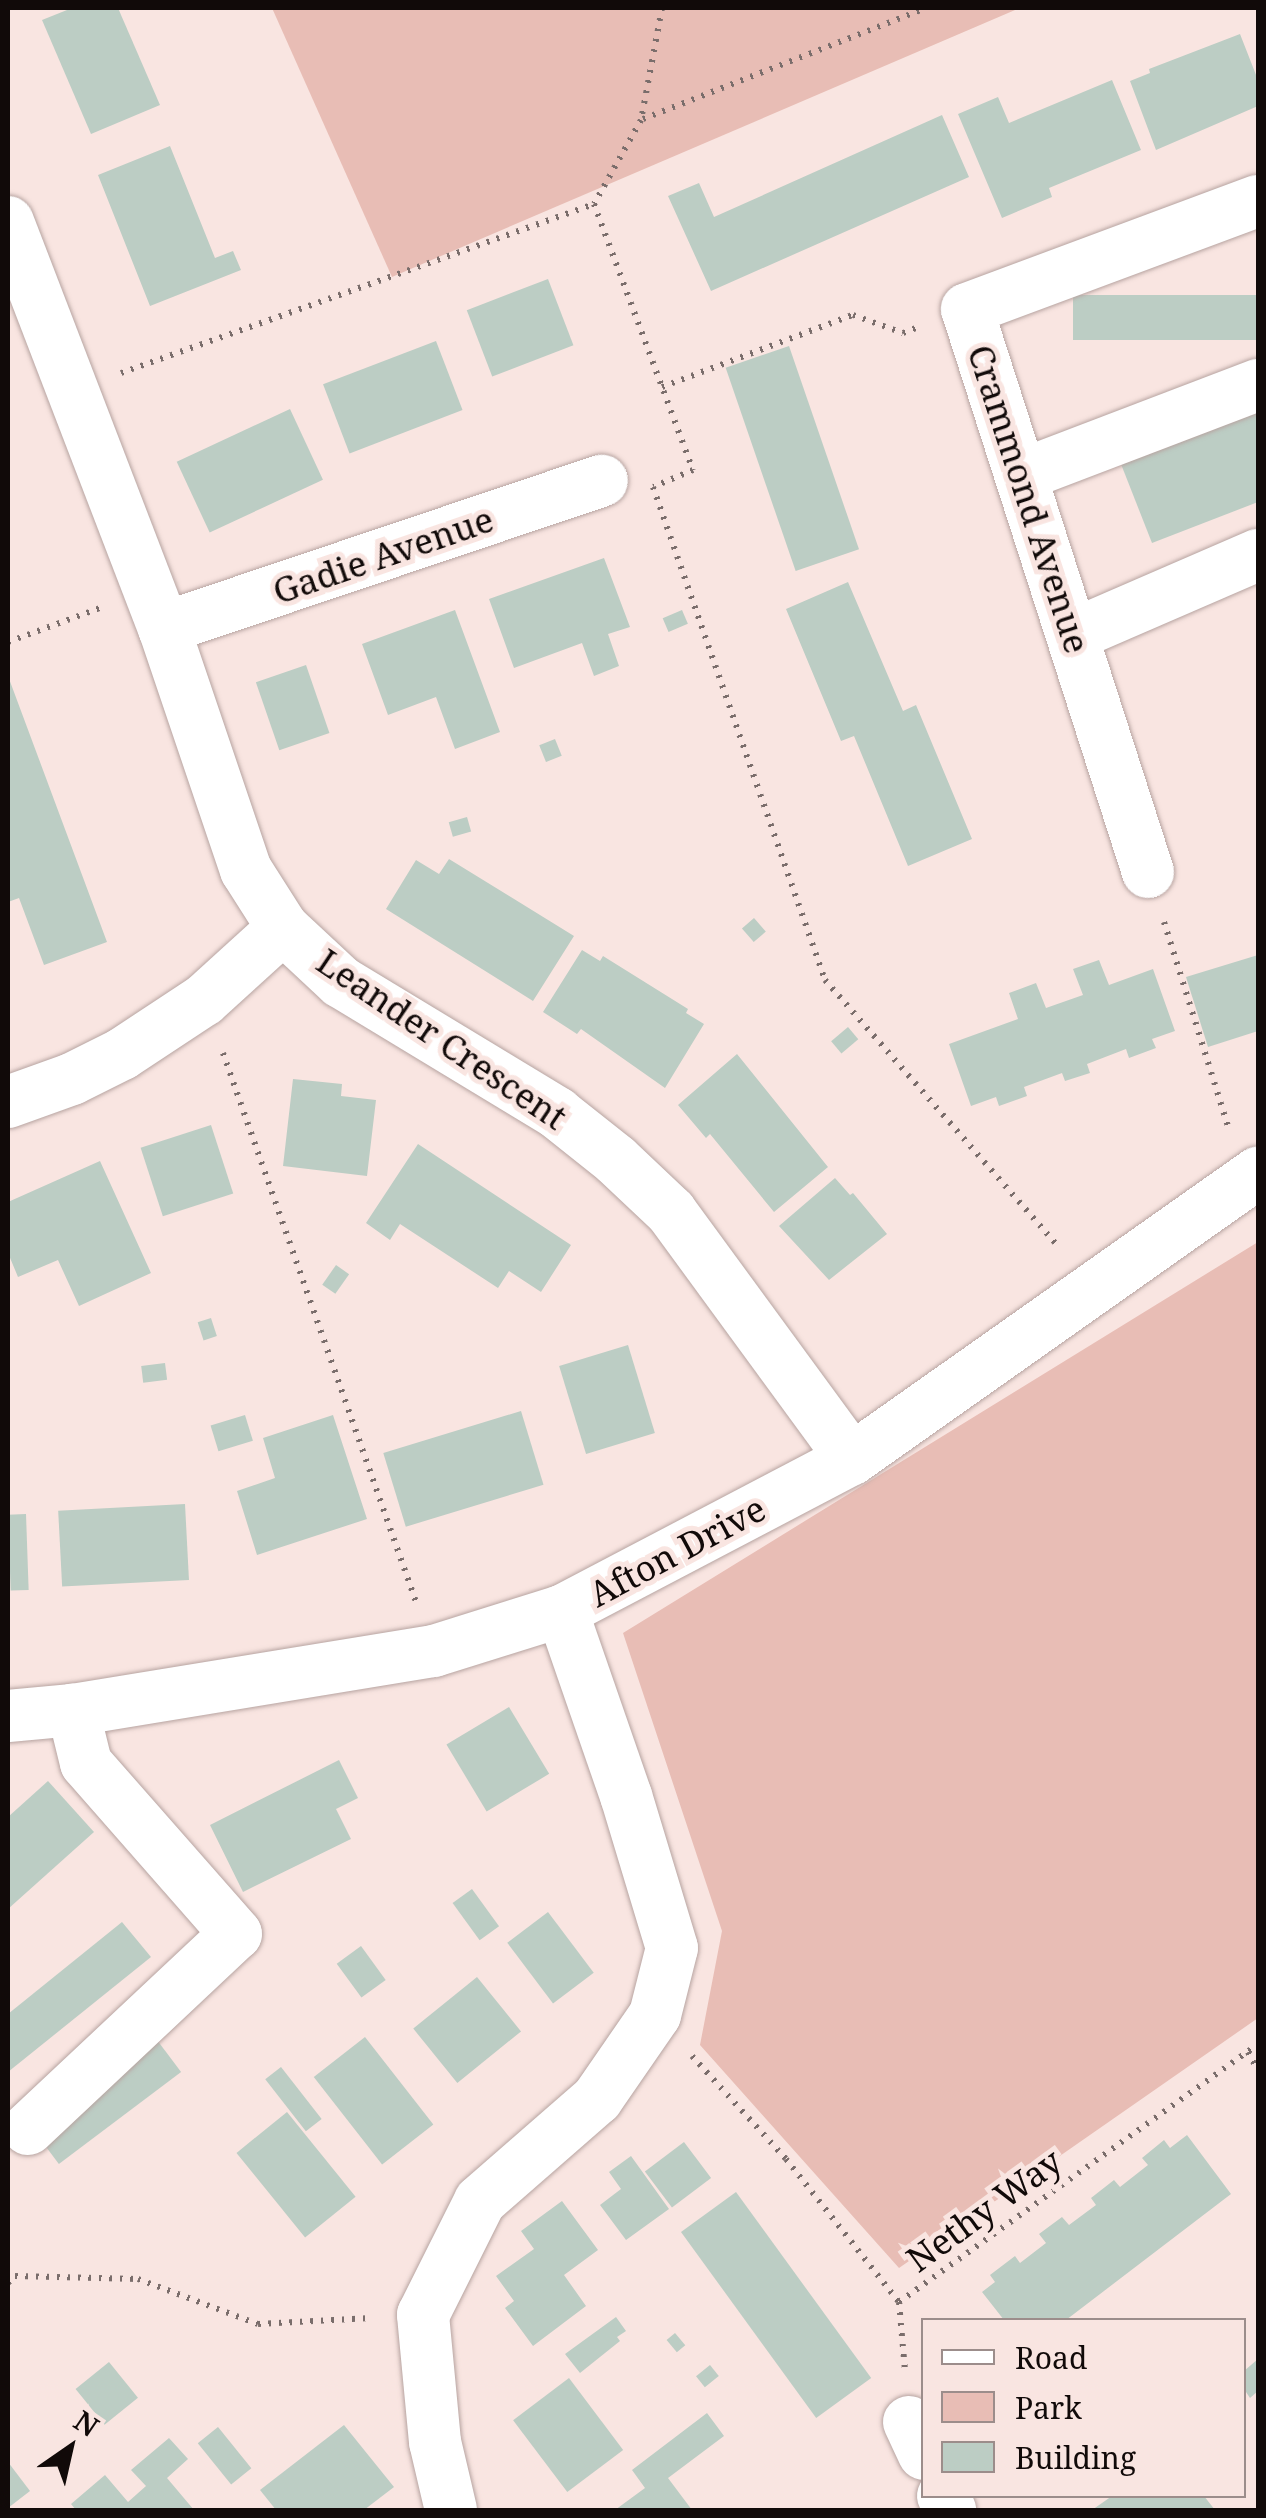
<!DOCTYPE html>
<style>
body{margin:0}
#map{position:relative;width:1266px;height:2518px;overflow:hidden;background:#f9e5e1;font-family:"Noto Serif",serif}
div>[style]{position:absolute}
.green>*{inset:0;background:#e8bdb5}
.building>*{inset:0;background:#bccdc4;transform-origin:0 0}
.path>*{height:6px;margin-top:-3px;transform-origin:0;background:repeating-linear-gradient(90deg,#7a6d6b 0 2.5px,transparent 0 10.5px)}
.roads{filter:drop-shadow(0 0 2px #b7a4a1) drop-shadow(0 0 2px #b7a4a1)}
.minor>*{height:52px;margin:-26px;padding:0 26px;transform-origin:26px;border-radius:26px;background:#fff}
span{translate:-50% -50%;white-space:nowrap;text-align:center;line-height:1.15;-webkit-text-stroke:10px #f9e5e1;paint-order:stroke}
.street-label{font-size:35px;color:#110a09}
.frame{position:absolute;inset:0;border:10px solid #110a09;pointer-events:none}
.legend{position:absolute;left:921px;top:2318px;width:325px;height:180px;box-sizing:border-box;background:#f9e5e1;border:2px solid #9c8d8b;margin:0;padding:12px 18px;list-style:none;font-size:30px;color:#110a09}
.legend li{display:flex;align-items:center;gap:20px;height:50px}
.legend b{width:50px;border:2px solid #9c8d8b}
.north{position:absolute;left:20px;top:2398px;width:100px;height:100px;-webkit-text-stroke:8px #f9e5e1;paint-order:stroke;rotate:34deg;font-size:28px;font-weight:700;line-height:40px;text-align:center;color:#110a09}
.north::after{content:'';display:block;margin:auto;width:35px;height:45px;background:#110a09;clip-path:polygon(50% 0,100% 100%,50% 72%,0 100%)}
</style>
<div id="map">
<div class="green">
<i style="clip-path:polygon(272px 8px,1020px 8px,392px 277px)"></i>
<i style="clip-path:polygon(1258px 1242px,1258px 2018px,899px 2268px,700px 2045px,722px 1931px,623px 1633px)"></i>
</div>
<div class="building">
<i style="clip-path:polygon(72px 8px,118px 8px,160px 105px,91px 134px,42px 20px)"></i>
<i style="clip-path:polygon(1240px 34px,1258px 80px,1258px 106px,1156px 150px,1130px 81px,1150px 73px,1149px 69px)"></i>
<i style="clip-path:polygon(1112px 80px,1141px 150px,1049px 188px,1052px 197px,1002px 218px,958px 114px,998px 97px,1009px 123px)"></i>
<i style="clip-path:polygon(942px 115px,969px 177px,711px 291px,668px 196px,699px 183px,714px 217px)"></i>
<i style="clip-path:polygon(170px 146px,215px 258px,233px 251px,241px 270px,150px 306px,98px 175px)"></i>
<i style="left:548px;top:279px;width:71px;height:87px;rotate:69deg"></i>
<i style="left:1258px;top:295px;width:45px;height:185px;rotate:90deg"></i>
<i style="left:436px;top:341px;width:74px;height:121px;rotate:69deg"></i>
<i style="left:789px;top:346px;width:215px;height:67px;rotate:71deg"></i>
<i style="clip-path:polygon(1258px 404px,1258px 502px,1152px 543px,1119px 459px)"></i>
<i style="left:290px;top:409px;width:78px;height:125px;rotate:65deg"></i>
<i style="clip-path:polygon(604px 558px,630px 627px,608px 634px,619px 666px,594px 676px,582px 643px,514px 668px,489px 599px)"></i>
<i style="clip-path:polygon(848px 582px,903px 711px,916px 705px,972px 839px,908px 866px,854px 736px,841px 741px,786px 609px)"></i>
<i style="clip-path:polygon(455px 610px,500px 732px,455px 749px,436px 697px,388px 715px,362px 644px)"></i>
<i style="left:682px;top:610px;width:15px;height:21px;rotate:67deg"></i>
<i style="left:306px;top:665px;width:72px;height:53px;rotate:71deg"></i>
<i style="clip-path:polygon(8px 676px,107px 942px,44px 965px,19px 898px,8px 902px)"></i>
<i style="left:555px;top:739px;width:18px;height:17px;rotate:68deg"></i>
<i style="left:467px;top:817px;width:15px;height:19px;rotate:74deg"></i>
<i style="clip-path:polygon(449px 859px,574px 936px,533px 1001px,386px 909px,416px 860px,439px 874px)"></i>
<i style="left:754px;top:918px;width:18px;height:16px;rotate:49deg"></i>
<i style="clip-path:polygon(582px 950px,600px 961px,603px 956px,688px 1009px,686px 1013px,704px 1024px,665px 1088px,581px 1029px,577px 1034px,543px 1012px)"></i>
<i style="clip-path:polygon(1258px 955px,1258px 1031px,1208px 1047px,1186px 977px)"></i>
<i style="clip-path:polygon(1099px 960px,1109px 985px,1153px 969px,1175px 1031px,1152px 1039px,1156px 1048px,1129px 1058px,1126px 1049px,1087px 1064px,1090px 1073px,1065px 1081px,1062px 1073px,1024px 1087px,1027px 1096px,999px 1106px,996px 1097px,971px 1106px,949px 1044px,1018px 1019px,1009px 993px,1036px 983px,1046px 1008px,1083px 995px,1073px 969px)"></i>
<i style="left:848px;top:1027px;width:16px;height:22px;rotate:50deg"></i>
<i style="clip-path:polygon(737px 1054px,828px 1167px,774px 1212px,710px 1134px,706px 1138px,678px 1105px)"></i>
<i style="clip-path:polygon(293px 1079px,342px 1084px,341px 1096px,376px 1100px,367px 1176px,283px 1166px)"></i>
<i style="left:211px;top:1125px;width:72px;height:74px;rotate:72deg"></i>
<i style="clip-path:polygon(418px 1144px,571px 1245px,541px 1292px,509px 1271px,498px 1288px,400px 1224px,390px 1240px,366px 1223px)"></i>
<i style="clip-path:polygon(100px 1161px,151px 1273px,79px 1306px,58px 1260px,18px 1277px,8px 1253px,8px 1202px)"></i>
<i style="clip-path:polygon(835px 1178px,850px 1195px,853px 1193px,887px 1234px,829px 1280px,779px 1226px)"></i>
<i style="left:336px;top:1265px;width:16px;height:24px;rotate:35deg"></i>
<i style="left:211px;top:1318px;width:19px;height:14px;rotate:72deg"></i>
<i style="left:628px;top:1345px;width:92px;height:72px;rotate:73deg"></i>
<i style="left:165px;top:1363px;width:17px;height:24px;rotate:83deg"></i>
<i style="left:521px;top:1411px;width:77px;height:144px;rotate:73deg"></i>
<i style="left:245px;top:1415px;width:27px;height:36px;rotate:73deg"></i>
<i style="clip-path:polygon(333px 1415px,367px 1519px,257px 1555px,237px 1491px,275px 1478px,263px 1438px)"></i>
<i style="left:185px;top:1504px;width:76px;height:127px;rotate:87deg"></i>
<i style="left:26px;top:1514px;width:76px;height:18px;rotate:88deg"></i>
<i style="left:509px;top:1707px;width:78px;height:73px;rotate:59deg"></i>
<i style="clip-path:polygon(339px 1760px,358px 1798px,336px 1809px,351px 1839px,243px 1892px,210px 1825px)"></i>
<i style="clip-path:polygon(48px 1781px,94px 1832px,8px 1909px,8px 1817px)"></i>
<i style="left:472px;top:1889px;width:46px;height:24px;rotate:54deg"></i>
<i style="left:548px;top:1912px;width:76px;height:51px;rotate:53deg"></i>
<i style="clip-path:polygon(122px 1922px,151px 1957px,8px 2072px,8px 2014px)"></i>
<i style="left:361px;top:1946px;width:42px;height:30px;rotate:54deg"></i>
<i style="left:477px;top:1977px;width:70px;height:82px;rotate:51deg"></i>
<i style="left:154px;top:2036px;width:45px;height:153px;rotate:53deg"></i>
<i style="left:365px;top:2037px;width:111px;height:65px;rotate:52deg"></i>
<i style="left:281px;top:2067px;width:66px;height:20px;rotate:52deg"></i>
<i style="left:287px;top:2112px;width:109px;height:65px;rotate:51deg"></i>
<i style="clip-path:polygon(1187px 2135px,1231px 2194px,1066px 2320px,1004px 2320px,982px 2292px,995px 2282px,990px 2275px,1015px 2256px,1020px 2263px,1046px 2243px,1039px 2234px,1062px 2217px,1069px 2225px,1096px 2205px,1091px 2198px,1114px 2180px,1120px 2187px,1148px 2165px,1142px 2158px,1164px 2140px,1170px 2148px)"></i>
<i style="left:684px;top:2142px;width:45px;height:49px;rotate:53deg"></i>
<i style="clip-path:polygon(631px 2156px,669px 2209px,626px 2240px,600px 2205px,621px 2189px,609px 2172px)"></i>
<i style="left:736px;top:2192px;width:230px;height:68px;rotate:54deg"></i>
<i style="clip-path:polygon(562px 2201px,598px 2250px,564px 2275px,586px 2306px,533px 2346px,505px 2308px,514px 2301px,496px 2276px,534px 2249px,521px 2231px)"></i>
<i style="clip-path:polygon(616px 2317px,626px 2331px,617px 2337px,620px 2341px,580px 2373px,565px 2354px)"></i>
<i style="left:675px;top:2333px;width:16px;height:11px;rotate:50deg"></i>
<i style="clip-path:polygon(1258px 2359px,1258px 2391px,1250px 2398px,1244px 2389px,1244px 2371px)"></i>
<i style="left:109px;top:2362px;width:46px;height:43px;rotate:51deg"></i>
<i style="left:710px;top:2365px;width:14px;height:18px;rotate:51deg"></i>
<i style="left:569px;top:2378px;width:90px;height:70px;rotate:53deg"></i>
<i style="clip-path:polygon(707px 2413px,724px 2436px,668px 2478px,692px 2510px,615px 2510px,645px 2488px,632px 2470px)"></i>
<i style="clip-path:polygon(344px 2425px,394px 2487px,364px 2510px,276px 2510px,260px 2490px)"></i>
<i style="left:218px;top:2427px;width:53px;height:26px;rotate:51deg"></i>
<i style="clip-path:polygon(169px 2438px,188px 2459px,167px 2478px,194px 2510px,76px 2510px,71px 2504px,105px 2475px,128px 2502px,146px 2486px,131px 2470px)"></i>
<i style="clip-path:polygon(8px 2462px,30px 2491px,8px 2508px)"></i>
<i style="clip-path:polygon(1112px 2496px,1204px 2496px,1215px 2510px,1092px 2510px)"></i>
</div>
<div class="path">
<i style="left:662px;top:8px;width:114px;rotate:100.6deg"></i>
<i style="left:641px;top:120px;width:96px;rotate:119.2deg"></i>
<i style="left:594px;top:204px;width:284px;rotate:69.6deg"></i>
<i style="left:693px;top:470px;width:43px;rotate:157deg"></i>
<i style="left:653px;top:487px;width:522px;rotate:70.77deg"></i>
<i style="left:825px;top:980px;width:356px;rotate:48.8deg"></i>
<i style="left:643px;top:119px;width:304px;rotate:-21.4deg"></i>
<i style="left:121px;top:373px;width:502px;rotate:-19.66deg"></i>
<i style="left:662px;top:387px;width:204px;rotate:-20.7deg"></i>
<i style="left:853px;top:315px;width:53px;rotate:19.8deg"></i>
<i style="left:903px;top:333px;width:17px;rotate:-21deg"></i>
<i style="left:8px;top:642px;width:98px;rotate:-20.3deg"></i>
<i style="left:1164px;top:922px;width:217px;rotate:72.6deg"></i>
<i style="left:223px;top:1053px;width:582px;rotate:70.63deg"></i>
<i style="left:1248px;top:2052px;width:21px;rotate:62deg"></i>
<i style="left:692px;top:2056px;width:139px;rotate:47.6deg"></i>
<i style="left:786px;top:2159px;width:182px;rotate:51.7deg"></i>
<i style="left:899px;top:2302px;width:442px;rotate:-35.7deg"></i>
<i style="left:8px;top:2283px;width:10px;rotate:-45deg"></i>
<i style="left:15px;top:2276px;width:123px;rotate:1.4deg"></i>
<i style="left:138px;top:2279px;width:128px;rotate:20.6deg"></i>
<i style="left:258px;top:2324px;width:113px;rotate:-3deg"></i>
<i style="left:899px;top:2302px;width:68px;rotate:85deg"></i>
</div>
<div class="roads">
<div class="minor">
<i style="left:8px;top:222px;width:435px;rotate:69deg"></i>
<i style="left:164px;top:628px;width:256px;rotate:71.3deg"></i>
<i style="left:246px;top:870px;width:69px;rotate:57.5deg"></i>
<i style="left:283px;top:928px;width:79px;rotate:43deg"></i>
<i style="left:341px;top:982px;width:253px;rotate:31.2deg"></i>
<i style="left:557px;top:1113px;width:75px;rotate:38.5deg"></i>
<i style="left:616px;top:1160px;width:76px;rotate:43.4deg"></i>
<i style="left:671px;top:1212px;width:306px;rotate:53.8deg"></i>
<i style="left:1022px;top:475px;width:253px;rotate:-20.9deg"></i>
<i style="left:164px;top:628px;width:462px;rotate:-18.6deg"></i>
<i style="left:1073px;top:635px;width:202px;rotate:-23.4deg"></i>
<i style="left:1148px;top:872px;width:591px;rotate:-107.82deg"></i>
<i style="left:967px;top:309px;width:310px;rotate:-20.4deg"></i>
<i style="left:8px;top:1102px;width:68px;rotate:-19.8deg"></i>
<i style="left:72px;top:1079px;width:56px;rotate:-26.6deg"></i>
<i style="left:122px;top:1054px;width:98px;rotate:-33.4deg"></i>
<i style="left:204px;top:1000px;width:107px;rotate:-42.3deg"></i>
<i style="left:8px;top:1716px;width:65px;rotate:-5.3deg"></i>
<i style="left:73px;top:1710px;width:366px;rotate:-9.3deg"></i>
<i style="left:434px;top:1651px;width:134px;rotate:-17.4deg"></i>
<i style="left:562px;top:1611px;width:327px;rotate:-27.7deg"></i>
<i style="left:852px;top:1459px;width:497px;rotate:-35.2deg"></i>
<i style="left:28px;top:2129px;width:285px;rotate:-43.2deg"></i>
<i style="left:236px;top:1934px;width:227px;rotate:-131.3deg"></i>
<i style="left:86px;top:1763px;width:55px;rotate:-103.8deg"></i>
<i style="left:909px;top:2422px;width:35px;rotate:65deg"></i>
<i style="left:943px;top:2496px;width:16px;rotate:63deg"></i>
<i style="left:451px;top:2510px;width:70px;rotate:-103.2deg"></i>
<i style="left:435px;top:2442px;width:128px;rotate:-95.4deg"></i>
<i style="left:423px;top:2315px;width:127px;rotate:-63.4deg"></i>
<i style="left:480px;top:2201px;width:155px;rotate:-41.1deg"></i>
<i style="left:597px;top:2099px;width:102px;rotate:-55.4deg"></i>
<i style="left:655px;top:2015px;width:69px;rotate:-75.8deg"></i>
<i style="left:672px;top:1948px;width:159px;rotate:-106.8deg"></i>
<i style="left:626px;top:1796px;width:196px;rotate:-109.1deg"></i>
</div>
</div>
<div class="street-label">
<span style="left:1029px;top:499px;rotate:72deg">Crammond Avenue</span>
<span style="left:383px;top:555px;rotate:-19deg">Gadie Avenue</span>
<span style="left:442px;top:1039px;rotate:34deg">Leander Crescent</span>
<span style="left:677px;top:1551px;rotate:-28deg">Afton Drive</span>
<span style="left:984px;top:2210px;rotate:-36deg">Nethy Way</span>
</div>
<div class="frame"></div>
<ul class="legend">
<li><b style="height:12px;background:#fff"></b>Road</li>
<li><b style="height:28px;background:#e8bdb5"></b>Park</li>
<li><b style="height:28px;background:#bccdc4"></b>Building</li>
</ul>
<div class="north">N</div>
</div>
